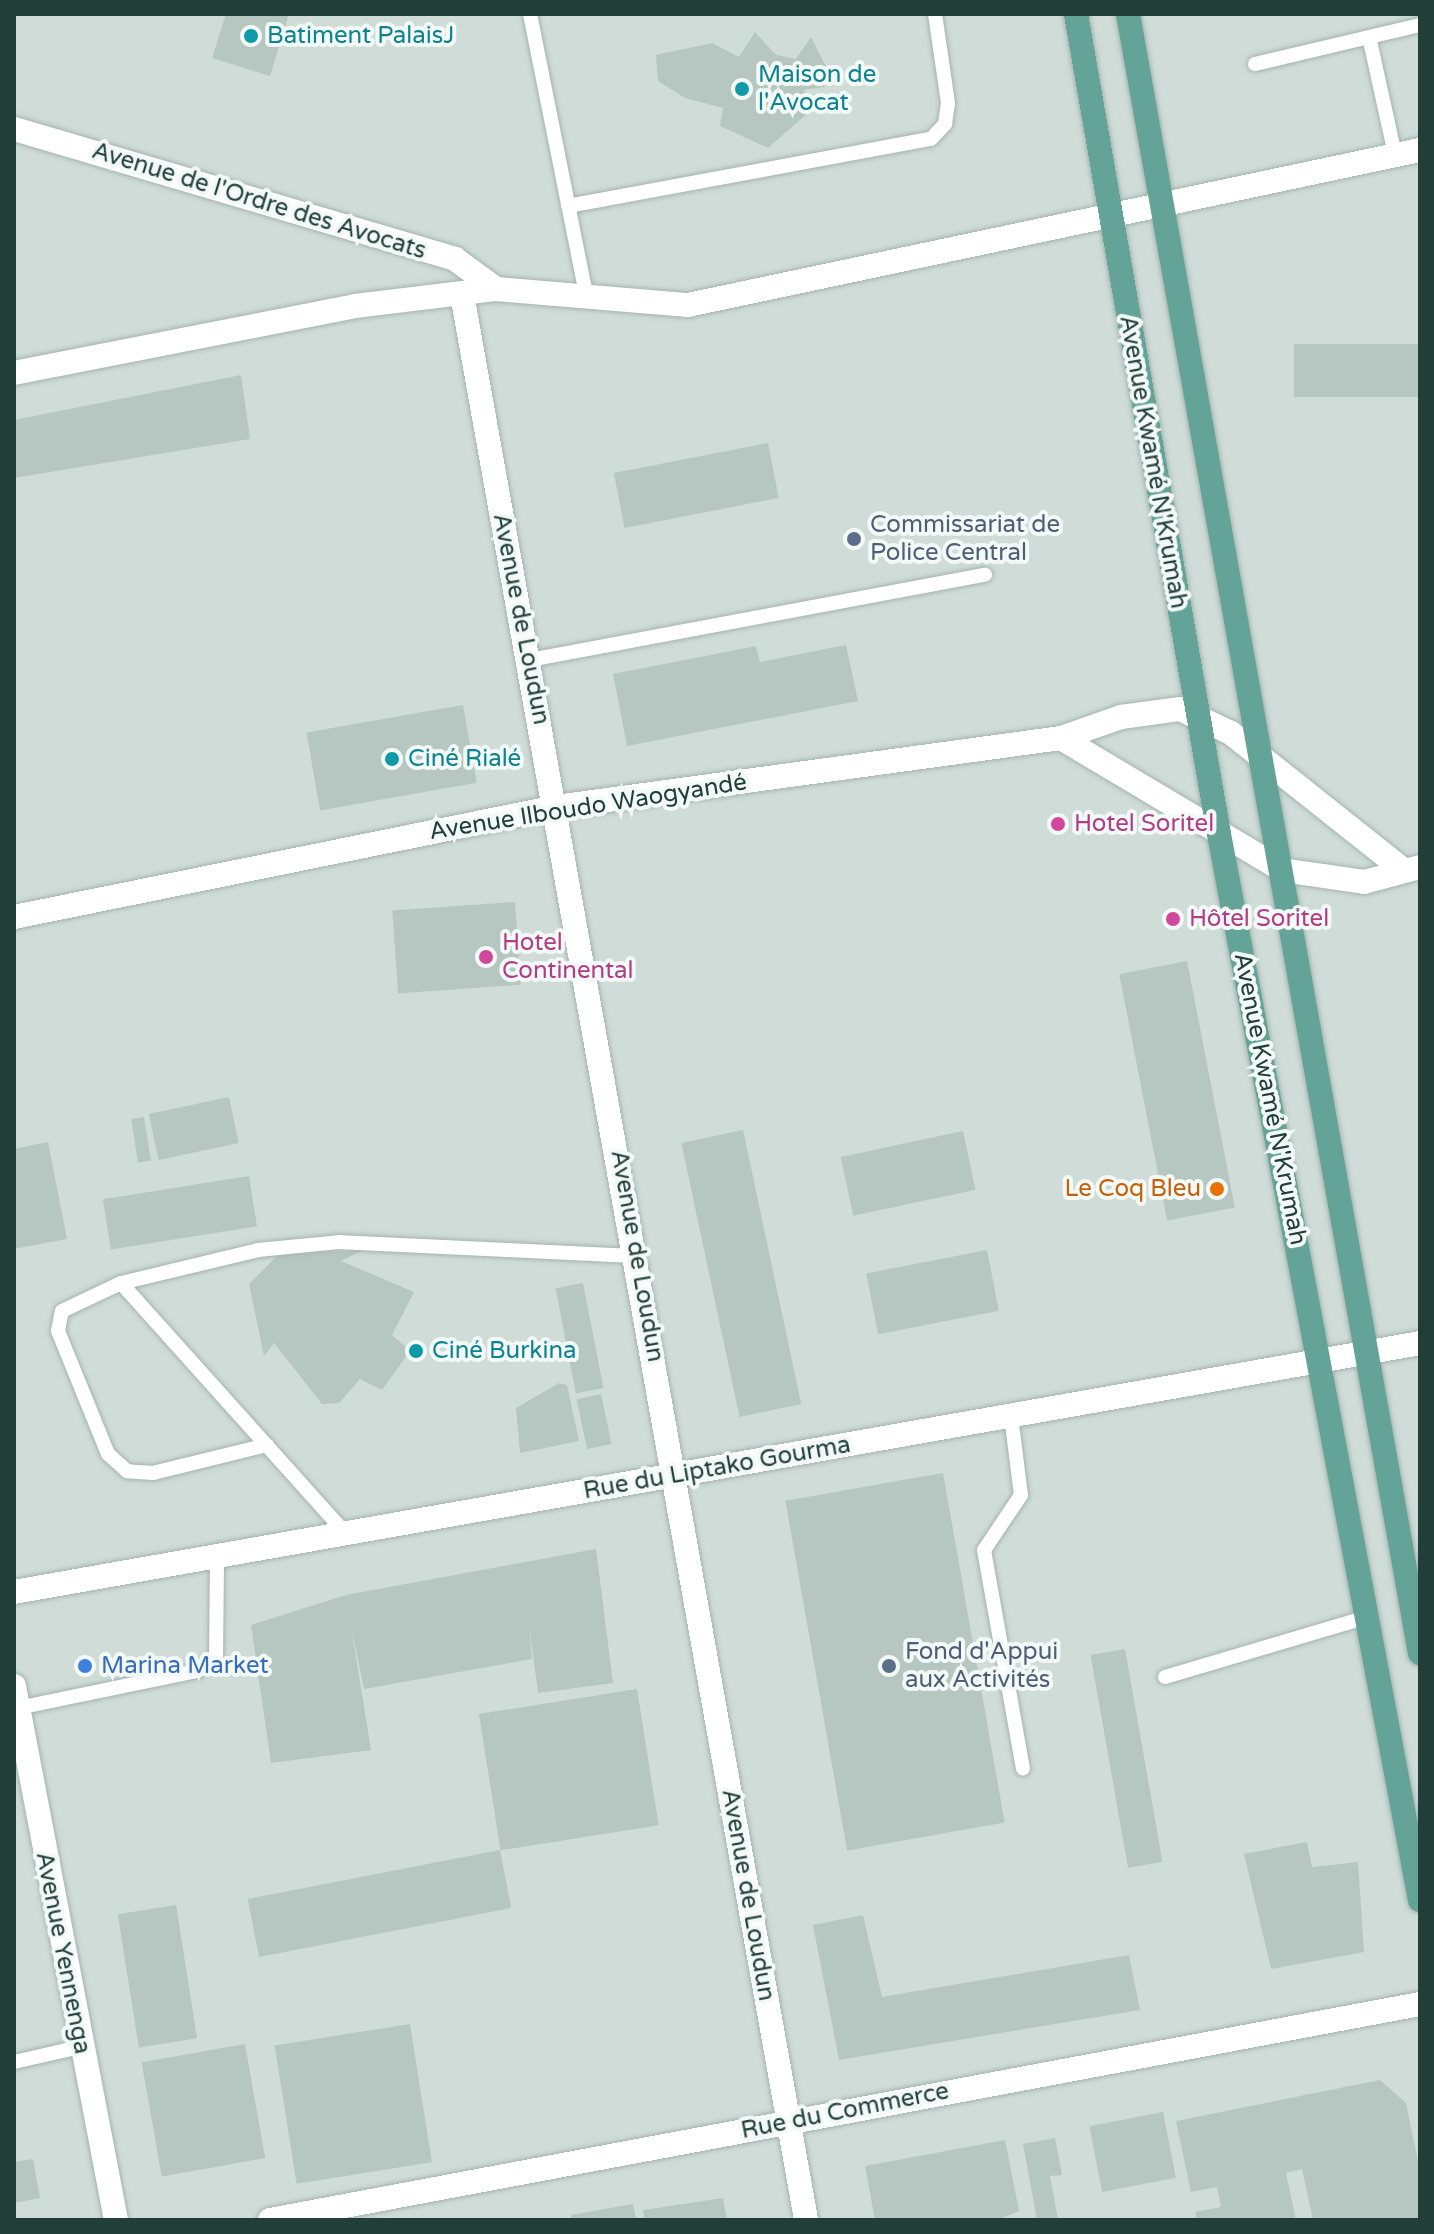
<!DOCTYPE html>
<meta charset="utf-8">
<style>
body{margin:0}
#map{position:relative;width:1434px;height:2234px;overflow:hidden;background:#e1ece8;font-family:"Varela Round",sans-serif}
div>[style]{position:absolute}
.built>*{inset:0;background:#cfdcd7;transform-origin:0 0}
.building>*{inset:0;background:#b6c7c1;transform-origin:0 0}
.roads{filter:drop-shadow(0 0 2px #a4b4b0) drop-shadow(0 0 2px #a4b4b0)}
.service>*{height:14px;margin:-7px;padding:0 7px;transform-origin:7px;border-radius:7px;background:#fff}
.minor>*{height:24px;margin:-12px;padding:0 12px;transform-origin:12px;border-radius:12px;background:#fff}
.primary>*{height:24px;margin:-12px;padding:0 12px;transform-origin:12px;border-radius:12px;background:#64a397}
.dots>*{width:22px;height:22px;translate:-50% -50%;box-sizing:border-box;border:4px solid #f2f9f6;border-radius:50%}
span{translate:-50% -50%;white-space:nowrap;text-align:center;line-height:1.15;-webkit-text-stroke:8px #f2f9f6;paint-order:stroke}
.culture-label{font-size:24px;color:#0d838f}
.left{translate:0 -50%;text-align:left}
.street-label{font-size:24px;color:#213e38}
.service-label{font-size:24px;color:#4e5e75}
.hotel-label{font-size:24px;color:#b23c85}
.food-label{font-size:24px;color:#c56008}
.right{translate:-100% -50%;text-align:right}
.shop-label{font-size:24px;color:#366cbe}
.frame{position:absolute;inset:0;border:16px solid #213e38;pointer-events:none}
</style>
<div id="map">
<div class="built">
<i style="left:14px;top:14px;width:1406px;height:2206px"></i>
</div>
<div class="building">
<i style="clip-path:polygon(226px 14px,289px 14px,270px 76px,212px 58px)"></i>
<i style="clip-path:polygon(755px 32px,776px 55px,796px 59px,811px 37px,827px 69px,824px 87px,803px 90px,817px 105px,768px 148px,720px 126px,723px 108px,685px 98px,658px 81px,656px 55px,712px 43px,739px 57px)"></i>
<i style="left:1420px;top:344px;width:53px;height:126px;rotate:90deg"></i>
<i style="clip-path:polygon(241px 375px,250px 439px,14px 478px,14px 420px)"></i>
<i style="left:768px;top:443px;width:56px;height:157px;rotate:79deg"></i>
<i style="clip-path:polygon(846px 645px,858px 701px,627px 746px,613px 674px,756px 646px,760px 662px)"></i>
<i style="left:463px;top:705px;width:79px;height:159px;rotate:80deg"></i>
<i style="left:515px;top:902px;width:83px;height:123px;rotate:86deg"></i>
<i style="left:1187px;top:961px;width:251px;height:69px;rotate:79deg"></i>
<i style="left:229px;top:1097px;width:47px;height:82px;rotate:78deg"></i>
<i style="left:144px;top:1117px;width:44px;height:13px;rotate:81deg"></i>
<i style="left:743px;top:1130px;width:280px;height:63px;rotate:78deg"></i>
<i style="left:963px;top:1131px;width:60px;height:125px;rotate:78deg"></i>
<i style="clip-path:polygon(48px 1142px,67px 1239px,14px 1249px,14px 1149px)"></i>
<i style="left:249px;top:1176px;width:51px;height:148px;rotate:81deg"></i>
<i style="left:987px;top:1250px;width:62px;height:123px;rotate:79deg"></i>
<i style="clip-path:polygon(361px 1251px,341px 1261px,414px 1292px,392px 1335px,410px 1351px,382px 1390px,360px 1379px,339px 1403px,322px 1404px,274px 1343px,264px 1356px,249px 1284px,281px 1252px)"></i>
<i style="left:583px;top:1283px;width:107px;height:28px;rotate:79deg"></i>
<i style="clip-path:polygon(559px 1383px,567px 1385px,579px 1441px,520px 1453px,516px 1408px)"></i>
<i style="left:601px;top:1394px;width:51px;height:25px;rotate:78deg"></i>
<i style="left:943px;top:1473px;width:355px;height:160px;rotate:80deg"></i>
<i style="clip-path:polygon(596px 1549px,613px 1683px,538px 1693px,529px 1624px,532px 1659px,364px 1689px,351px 1626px,371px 1750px,271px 1763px,251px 1625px,346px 1595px)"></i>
<i style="left:1125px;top:1649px;width:216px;height:35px;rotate:80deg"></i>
<i style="left:637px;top:1689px;width:138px;height:160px;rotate:81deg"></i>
<i style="clip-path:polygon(1307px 1842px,1312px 1867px,1358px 1862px,1364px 1952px,1271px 1969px,1244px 1854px)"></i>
<i style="left:500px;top:1850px;width:59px;height:257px;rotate:79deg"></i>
<i style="left:176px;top:1905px;width:135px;height:59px;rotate:81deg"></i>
<i style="clip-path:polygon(863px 1915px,882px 1997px,1129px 1955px,1140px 2010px,839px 2060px,813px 1925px)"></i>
<i style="left:410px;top:2024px;width:140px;height:137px;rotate:81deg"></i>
<i style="left:245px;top:2044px;width:116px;height:105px;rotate:80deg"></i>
<i style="clip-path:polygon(1380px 2080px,1406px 2103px,1420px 2171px,1420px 2220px,1313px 2220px,1302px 2169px,1286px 2173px,1296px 2220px,1197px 2220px,1195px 2212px,1221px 2207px,1217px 2187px,1191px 2192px,1176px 2121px)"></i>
<i style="left:1163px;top:2112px;width:67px;height:75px;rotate:79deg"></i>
<i style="clip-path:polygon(1055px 2138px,1062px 2175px,1050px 2176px,1058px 2220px,1037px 2220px,1023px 2144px)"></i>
<i style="clip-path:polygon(1005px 2140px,1019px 2211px,998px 2220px,875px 2220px,865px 2166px)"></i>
<i style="clip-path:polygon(33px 2159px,40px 2198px,14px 2203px,14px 2162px)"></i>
<i style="clip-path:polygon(723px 2198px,727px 2220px,645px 2220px,643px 2210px)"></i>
<i style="clip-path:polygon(633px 2204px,636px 2220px,572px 2220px,571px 2215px)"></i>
</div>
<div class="roads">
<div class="service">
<i style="left:530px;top:14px;width:292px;rotate:78.7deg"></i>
<i style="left:1370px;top:41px;width:117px;rotate:77.6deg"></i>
<i style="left:1255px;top:64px;width:170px;rotate:-13.3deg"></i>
<i style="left:568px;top:206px;width:369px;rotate:-10.5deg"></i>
<i style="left:931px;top:139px;width:21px;rotate:-47deg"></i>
<i style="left:945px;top:124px;width:21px;rotate:-82deg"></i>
<i style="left:948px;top:103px;width:90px;rotate:-98.3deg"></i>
<i style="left:529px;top:660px;width:464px;rotate:-10.6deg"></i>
<i style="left:121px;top:1283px;width:337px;rotate:48.1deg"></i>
<i style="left:1011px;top:1416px;width:80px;rotate:82.8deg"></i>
<i style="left:1021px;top:1495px;width:66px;rotate:123.9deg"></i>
<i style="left:984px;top:1550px;width:222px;rotate:79.9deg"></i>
<i style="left:267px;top:1445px;width:117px;rotate:166.2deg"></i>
<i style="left:153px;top:1473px;width:26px;rotate:-176deg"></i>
<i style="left:127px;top:1471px;width:25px;rotate:-138deg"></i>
<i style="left:108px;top:1454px;width:133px;rotate:-112.1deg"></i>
<i style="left:58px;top:1331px;width:20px;rotate:-79deg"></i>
<i style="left:62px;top:1311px;width:65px;rotate:-25.4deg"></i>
<i style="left:121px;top:1283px;width:141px;rotate:-13.5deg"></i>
<i style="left:258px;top:1250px;width:81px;rotate:-5.6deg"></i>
<i style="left:339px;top:1242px;width:299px;rotate:2.7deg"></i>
<i style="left:1165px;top:1677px;width:211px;rotate:-16.5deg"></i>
<i style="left:18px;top:1708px;width:183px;rotate:-11.7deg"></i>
<i style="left:197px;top:1671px;width:22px;rotate:-32deg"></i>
<i style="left:216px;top:1659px;width:103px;rotate:-89.4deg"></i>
<i style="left:14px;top:2062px;width:68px;rotate:-12.8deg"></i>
</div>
<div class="minor">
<i style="left:14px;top:129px;width:460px;rotate:16.4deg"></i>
<i style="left:455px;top:259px;width:51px;rotate:36.2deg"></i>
<i style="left:462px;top:294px;width:1956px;rotate:79.87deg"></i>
<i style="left:14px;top:373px;width:348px;rotate:-11.1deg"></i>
<i style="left:355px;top:306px;width:142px;rotate:-6.9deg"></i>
<i style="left:496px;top:289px;width:193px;rotate:4.8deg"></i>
<i style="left:688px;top:305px;width:748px;rotate:-11.96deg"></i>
<i style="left:1061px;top:738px;width:257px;rotate:30.8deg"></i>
<i style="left:1282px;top:870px;width:83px;rotate:8.3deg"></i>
<i style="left:1364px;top:882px;width:58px;rotate:-15deg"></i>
<i style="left:14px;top:917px;width:553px;rotate:-11.47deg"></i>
<i style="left:556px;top:807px;width:510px;rotate:-7.78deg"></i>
<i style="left:1061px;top:738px;width:64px;rotate:-19.3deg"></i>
<i style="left:1121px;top:717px;width:60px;rotate:-7.7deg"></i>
<i style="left:1180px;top:709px;width:56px;rotate:25.2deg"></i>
<i style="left:1231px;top:733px;width:218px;rotate:38.5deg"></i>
<i style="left:14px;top:1592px;width:1428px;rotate:-10.04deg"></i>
<i style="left:14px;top:1686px;width:544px;rotate:79.19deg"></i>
<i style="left:270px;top:2220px;width:1170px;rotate:-10.64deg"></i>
</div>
<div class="primary">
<i style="left:1076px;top:14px;width:832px;rotate:80.11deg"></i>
<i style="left:1219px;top:834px;width:1085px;rotate:79.32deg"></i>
<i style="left:1128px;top:14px;width:1665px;rotate:79.9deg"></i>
</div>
</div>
<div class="dots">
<i style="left:251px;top:36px;background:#0f9aa8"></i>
<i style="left:742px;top:89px;background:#0f9aa8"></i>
<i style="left:854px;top:539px;background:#5c6f8a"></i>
<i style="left:392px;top:759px;background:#0f9aa8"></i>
<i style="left:1058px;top:824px;background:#d1479c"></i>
<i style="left:1173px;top:919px;background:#d1479c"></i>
<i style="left:486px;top:957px;background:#d1479c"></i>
<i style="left:1217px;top:1189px;background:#e8710a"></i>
<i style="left:416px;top:1351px;background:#0f9aa8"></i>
<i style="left:85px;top:1666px;background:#3f7fe0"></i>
<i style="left:889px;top:1666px;background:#5c6f8a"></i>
</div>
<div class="culture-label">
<span class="left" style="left:267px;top:36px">Batiment PalaisJ</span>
<span class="left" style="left:758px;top:89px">Maison de<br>l'Avocat</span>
<span class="left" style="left:408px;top:759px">Ciné Rialé</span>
<span class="left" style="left:432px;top:1351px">Ciné Burkina</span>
</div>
<div class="street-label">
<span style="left:259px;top:201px;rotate:17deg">Avenue de l'Ordre des Avocats</span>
<span style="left:1153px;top:462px;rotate:80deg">Avenue Kwamé N'Krumah</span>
<span style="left:521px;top:619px;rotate:79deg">Avenue de Loudun</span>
<span style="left:588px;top:807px;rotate:-9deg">Avenue Ilboudo Waogyandé</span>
<span style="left:1270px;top:1099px;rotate:79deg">Avenue Kwamé N'Krumah</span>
<span style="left:637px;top:1256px;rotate:80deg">Avenue de Loudun</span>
<span style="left:717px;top:1468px;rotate:-10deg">Rue du Liptako Gourma</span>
<span style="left:748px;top:1895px;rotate:80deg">Avenue de Loudun</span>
<span style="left:63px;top:1953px;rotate:79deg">Avenue Yennenga</span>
<span style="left:845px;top:2111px;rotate:-11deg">Rue du Commerce</span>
</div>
<div class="service-label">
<span class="left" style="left:870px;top:539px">Commissariat de<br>Police Central</span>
<span class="left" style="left:905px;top:1666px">Fond d'Appui<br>aux Activités</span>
</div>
<div class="hotel-label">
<span class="left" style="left:1074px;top:824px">Hotel Soritel</span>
<span class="left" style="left:1189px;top:919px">Hôtel Soritel</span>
<span class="left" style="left:502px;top:957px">Hotel<br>Continental</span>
</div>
<div class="food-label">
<span class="right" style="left:1201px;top:1189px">Le Coq Bleu</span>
</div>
<div class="shop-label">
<span class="left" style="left:101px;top:1666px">Marina Market</span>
</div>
<div class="frame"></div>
</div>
